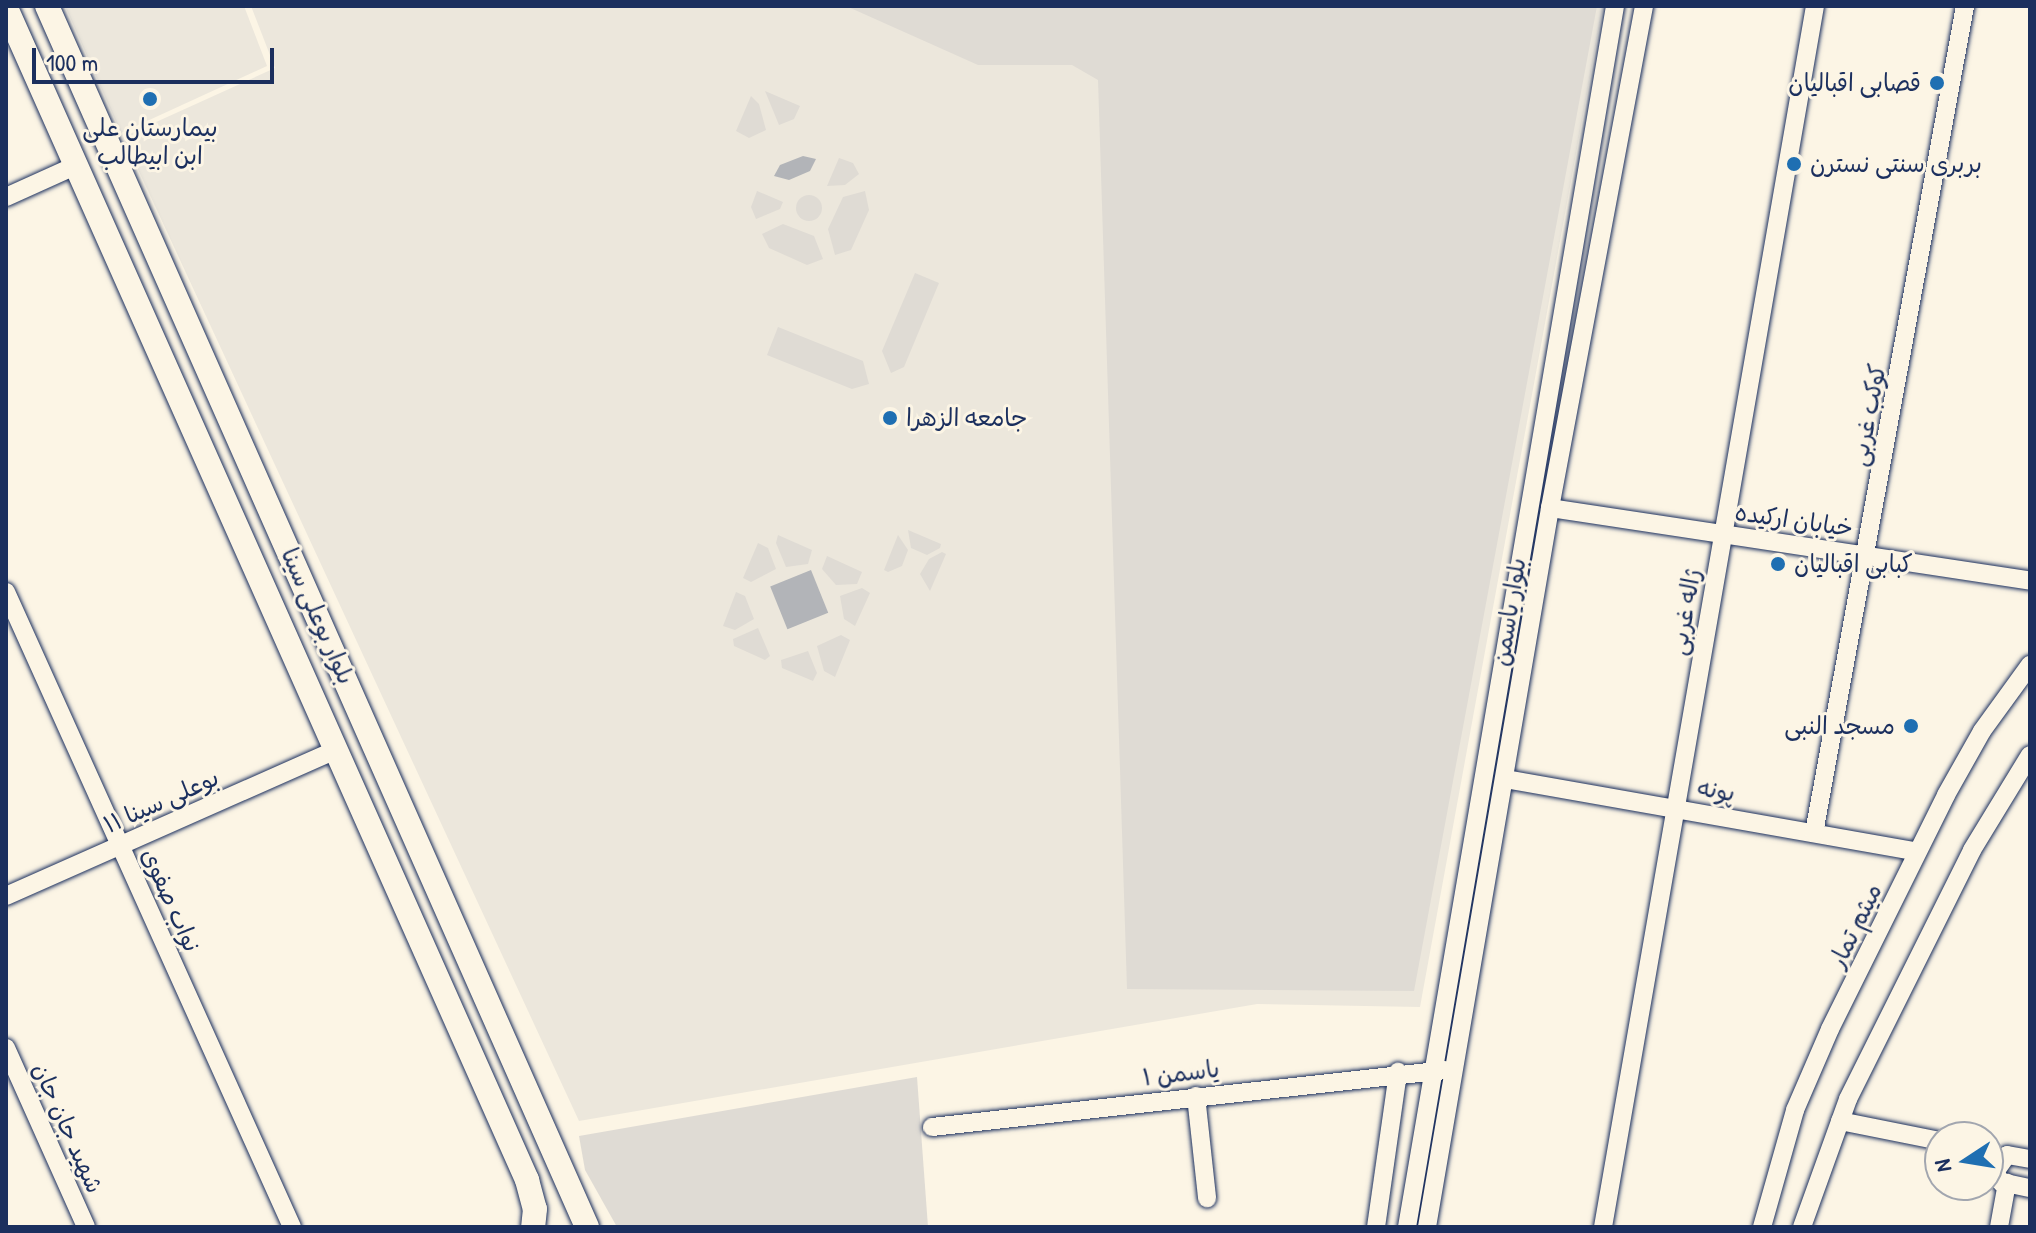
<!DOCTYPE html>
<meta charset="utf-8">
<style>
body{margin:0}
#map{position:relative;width:2036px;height:1233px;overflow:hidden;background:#fcf5e5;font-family:"Patrick Hand","Playpen Sans Arabic",sans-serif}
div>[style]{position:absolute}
.built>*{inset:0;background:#ece7dc}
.green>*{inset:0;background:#dfdbd4}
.round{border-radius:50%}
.water>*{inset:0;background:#b2b4b8;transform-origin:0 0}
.roads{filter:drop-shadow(0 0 2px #1b2f5e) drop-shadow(0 0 2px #1b2f5e)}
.minor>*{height:18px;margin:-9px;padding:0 9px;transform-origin:9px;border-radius:9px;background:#fcf5e5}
.major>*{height:24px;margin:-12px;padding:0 12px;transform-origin:12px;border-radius:12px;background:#fcf5e5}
.dots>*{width:22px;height:22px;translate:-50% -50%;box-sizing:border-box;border:4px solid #fcf5e5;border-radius:50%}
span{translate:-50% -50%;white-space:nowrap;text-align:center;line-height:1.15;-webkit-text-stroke:6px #fcf5e5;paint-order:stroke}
.poi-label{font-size:24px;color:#1b2f5e}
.right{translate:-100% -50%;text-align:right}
.left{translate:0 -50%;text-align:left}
.street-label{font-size:24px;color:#1b2f5e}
.frame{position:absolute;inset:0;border:8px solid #1b2f5e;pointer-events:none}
.north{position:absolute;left:1924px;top:1121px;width:80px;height:80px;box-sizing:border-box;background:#fcf5e5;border:2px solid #a2a6af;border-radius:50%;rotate:258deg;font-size:22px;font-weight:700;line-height:32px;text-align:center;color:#1b2f5e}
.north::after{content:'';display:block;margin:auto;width:28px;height:36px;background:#1f6fb2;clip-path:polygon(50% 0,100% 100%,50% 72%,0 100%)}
.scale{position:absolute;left:32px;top:48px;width:242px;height:36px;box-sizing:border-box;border:4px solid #1b2f5e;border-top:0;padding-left:10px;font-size:24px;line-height:28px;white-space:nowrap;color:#1b2f5e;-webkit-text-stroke:6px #fcf5e5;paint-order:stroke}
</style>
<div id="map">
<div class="built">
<i style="clip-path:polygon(65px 6px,244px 6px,267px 66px,121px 133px)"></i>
<i style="clip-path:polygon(251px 6px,1603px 6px,1420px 1007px,1257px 1004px,579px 1121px,123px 137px,275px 68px)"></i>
</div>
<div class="green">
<i style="clip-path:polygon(846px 6px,1597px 6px,1414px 991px,1127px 989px,1098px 80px,1072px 65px,978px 65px)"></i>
<i style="clip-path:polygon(765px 91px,800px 106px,794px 119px,779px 125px)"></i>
<i style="clip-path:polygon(751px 96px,759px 104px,766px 130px,749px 138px,736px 131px)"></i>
<i style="clip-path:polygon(839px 158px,853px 163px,859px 174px,845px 185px,827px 186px)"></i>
<i style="clip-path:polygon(757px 191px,783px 202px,780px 209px,756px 219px,751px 207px)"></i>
<i style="clip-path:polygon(865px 191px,869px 210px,851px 250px,835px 255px,828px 229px,843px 197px)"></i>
<i class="round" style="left:796px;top:195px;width:26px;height:26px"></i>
<i style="clip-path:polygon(783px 224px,814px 236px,823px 259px,807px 265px,769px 248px,762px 234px)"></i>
<i style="clip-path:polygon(915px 273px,939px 283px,904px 367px,891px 373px,882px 351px)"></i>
<i style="clip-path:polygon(778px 327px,863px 361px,869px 384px,852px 389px,767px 355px)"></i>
<i style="clip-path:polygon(908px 530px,941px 544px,940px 548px,927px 555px,911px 548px)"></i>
<i style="clip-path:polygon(778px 535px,812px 550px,808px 564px,786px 567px,776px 543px)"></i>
<i style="clip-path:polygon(898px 535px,908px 550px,902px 566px,888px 572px,884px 570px)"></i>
<i style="clip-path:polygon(758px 543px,768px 548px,776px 569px,751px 582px,743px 578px)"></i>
<i style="clip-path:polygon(942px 552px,946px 554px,930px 591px,920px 574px,929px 559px)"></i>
<i style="clip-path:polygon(827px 556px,862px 572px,857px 584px,836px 585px,822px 569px)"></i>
<i style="clip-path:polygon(862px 588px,870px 593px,855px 626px,844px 619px,840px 596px)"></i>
<i style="clip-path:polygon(736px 592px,745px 596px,754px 619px,735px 630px,723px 626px)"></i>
<i style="clip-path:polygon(758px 628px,770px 656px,765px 660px,734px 646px,733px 639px)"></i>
<i style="clip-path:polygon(841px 635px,850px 640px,835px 677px,824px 671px,817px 646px)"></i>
<i style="clip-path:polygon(808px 651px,817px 673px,813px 681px,782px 668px,781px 660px)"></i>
<i style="clip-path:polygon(917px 1077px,928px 1227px,617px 1227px,585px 1170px,579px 1136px)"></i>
</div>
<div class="water">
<i style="clip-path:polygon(803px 156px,816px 159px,810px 171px,789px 180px,774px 176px,780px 165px)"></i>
<i style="left:811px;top:570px;width:46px;height:44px;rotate:68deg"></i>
</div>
<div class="roads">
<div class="minor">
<i style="left:6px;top:197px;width:78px;rotate:-24.3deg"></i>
<i style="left:1550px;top:508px;width:486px;rotate:8.6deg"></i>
<i style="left:6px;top:592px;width:696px;rotate:65.75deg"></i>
<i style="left:1505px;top:779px;width:418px;rotate:10deg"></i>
<i style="left:1814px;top:833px;width:841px;rotate:-79.65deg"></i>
<i style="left:6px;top:896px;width:360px;rotate:-23.9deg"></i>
<i style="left:6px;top:1048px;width:196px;rotate:65.9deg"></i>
<i style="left:1196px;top:1096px;width:103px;rotate:83.8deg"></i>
<i style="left:1840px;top:1121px;width:102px;rotate:11.3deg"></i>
<i style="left:932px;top:1127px;width:517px;rotate:-6.33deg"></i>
<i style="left:2030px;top:1159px;width:23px;rotate:-170deg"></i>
<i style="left:2007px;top:1155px;width:21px;rotate:125deg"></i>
<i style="left:1995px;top:1172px;width:12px;rotate:59deg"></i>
<i style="left:2001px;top:1182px;width:30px;rotate:12deg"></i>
<i style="left:1376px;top:1227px;width:157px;rotate:-81.9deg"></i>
<i style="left:1407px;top:1227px;width:1239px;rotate:-80.33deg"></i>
<i style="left:1427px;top:1227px;width:729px;rotate:-80.29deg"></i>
<i style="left:1550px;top:508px;width:511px;rotate:-79.39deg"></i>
<i style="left:1603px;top:1227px;width:1239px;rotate:-80.15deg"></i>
<i style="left:1762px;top:1227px;width:122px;rotate:-74.2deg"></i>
<i style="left:1795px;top:1110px;width:88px;rotate:-66.6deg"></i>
<i style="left:1830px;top:1029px;width:261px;rotate:-63.6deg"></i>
<i style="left:1946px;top:795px;width:73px;rotate:-60.6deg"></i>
<i style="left:1982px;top:731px;width:82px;rotate:-54deg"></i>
<i style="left:1802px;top:1227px;width:136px;rotate:-70.2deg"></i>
<i style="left:1848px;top:1099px;width:278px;rotate:-63.5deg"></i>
<i style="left:1972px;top:850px;width:111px;rotate:-58.6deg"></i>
<i style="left:1999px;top:1227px;width:45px;rotate:-79.7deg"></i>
</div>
<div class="major">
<i style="left:47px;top:6px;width:1335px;rotate:66.14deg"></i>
<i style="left:6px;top:8px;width:1283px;rotate:66.03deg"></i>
<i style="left:527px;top:1180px;width:30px;rotate:75deg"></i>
<i style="left:535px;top:1209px;width:18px;rotate:96deg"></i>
</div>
</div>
<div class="dots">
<i style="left:1937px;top:83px;background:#1f6fb2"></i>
<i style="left:150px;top:99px;background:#1f6fb2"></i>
<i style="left:1794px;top:164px;background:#1f6fb2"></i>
<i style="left:890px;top:418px;background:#1f6fb2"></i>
<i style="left:1778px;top:564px;background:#1f6fb2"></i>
<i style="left:1911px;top:726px;background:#1f6fb2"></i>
</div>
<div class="poi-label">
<span class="right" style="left:1921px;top:83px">قصابی اقبالیان</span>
<span style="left:150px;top:142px">بیمارستان علی<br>ابن ابیطالب</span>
<span class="left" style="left:1810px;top:164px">بربری سنتی نسترن</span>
<span class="left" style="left:906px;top:418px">جامعه الزهرا</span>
<span class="left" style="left:1794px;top:564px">کبابی اقبالیان</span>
<span class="right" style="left:1895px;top:726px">مسجد النبی</span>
</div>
<div class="street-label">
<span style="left:1868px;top:415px;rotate:-79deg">کوکب غربی</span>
<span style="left:1794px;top:520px;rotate:8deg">خیابان ارکیده</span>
<span style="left:1509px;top:612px;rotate:-81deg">بلوار یاسمن</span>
<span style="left:1685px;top:612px;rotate:-80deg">ژاله غربی</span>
<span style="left:318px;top:616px;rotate:66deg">بلوار بوعلی سینا</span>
<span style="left:1716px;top:790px;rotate:10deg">پونه</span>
<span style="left:161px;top:801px;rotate:-24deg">بوعلی سینا ۱۱</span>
<span style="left:171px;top:900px;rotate:66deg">نواب صفوی</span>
<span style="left:1855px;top:926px;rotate:-64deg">میثم تمار</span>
<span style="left:1181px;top:1073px;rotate:-7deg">یاسمن ۱</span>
<span style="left:68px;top:1128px;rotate:66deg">شهید جان جان</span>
</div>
<div class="frame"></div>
<div class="north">N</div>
<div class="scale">100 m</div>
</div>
